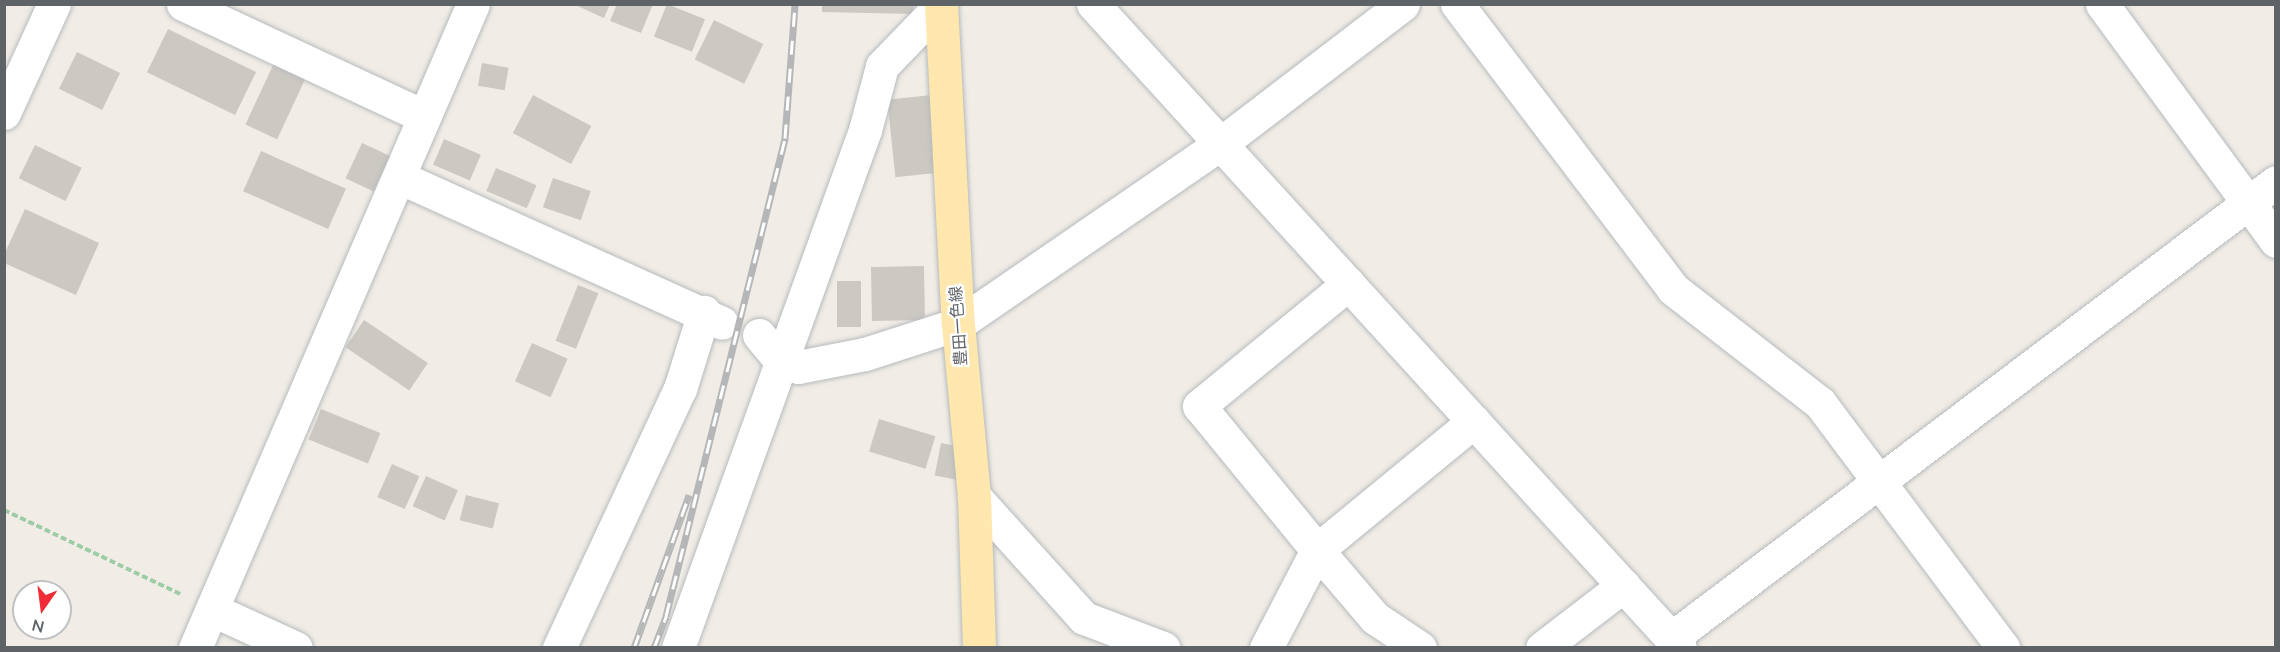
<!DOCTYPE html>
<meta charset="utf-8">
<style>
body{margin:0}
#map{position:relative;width:2280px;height:652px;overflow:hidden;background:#f1ede6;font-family:"Nunito Sans","Noto Sans JP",sans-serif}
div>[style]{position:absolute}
.building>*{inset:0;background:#ccc8c2;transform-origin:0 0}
.path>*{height:4px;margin-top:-2px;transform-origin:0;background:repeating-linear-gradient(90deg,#9ccda4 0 6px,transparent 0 9px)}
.roads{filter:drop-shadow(0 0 2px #b7babd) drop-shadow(0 0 2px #b7babd)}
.minor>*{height:33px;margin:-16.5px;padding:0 16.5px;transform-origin:16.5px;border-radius:16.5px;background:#fff}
.major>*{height:33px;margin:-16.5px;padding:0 16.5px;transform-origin:16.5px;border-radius:16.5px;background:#ffe7ad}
.rail>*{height:7px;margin-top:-3.5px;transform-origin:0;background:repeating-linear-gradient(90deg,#fff 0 14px,#b5b6b7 0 28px);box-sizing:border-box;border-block:2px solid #b5b6b7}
span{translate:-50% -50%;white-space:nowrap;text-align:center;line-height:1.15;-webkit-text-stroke:4.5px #fff;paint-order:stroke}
.street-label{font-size:16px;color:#5e6367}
.frame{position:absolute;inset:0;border:6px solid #5e6367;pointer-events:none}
.north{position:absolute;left:12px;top:580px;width:60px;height:60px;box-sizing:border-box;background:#fff;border:2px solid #bfc1c2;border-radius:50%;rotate:194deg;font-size:16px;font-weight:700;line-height:24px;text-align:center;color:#5e6367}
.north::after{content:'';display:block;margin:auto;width:21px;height:27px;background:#f02d37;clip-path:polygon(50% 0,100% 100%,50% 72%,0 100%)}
</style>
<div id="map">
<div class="building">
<i style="clip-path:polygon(573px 4px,610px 4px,604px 18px)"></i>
<i style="clip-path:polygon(617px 4px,653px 4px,641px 33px,610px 21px)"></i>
<i style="left:667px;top:4px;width:41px;height:35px;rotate:22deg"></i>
<i style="clip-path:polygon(822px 4px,914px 4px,913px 14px,822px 12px)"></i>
<i style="left:714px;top:20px;width:55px;height:44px;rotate:26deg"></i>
<i style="left:168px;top:29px;width:98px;height:48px;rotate:26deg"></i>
<i style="left:77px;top:52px;width:48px;height:41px;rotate:26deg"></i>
<i style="left:275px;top:61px;width:35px;height:70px;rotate:25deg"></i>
<i style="left:482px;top:63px;width:27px;height:23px;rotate:10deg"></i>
<i style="left:533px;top:95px;width:66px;height:43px;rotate:28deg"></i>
<i style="left:932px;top:95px;width:78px;height:45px;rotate:84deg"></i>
<i style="left:444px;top:139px;width:40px;height:28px;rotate:23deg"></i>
<i style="left:362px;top:143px;width:31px;height:39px;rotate:25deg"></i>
<i style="left:35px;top:145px;width:52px;height:37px;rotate:26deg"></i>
<i style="left:261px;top:151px;width:93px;height:44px;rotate:24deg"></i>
<i style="left:496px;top:168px;width:44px;height:25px;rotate:23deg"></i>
<i style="left:553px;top:178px;width:40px;height:31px;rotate:19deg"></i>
<i style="clip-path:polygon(25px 209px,99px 243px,76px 295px,4px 263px,4px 255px)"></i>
<i style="left:924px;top:266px;width:54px;height:53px;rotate:89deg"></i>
<i style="left:837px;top:281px;width:24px;height:46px"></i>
<i style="left:578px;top:285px;width:22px;height:60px;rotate:22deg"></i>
<i style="left:364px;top:320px;width:77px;height:33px;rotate:34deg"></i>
<i style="left:532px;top:343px;width:39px;height:42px;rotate:24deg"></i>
<i style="left:321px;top:409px;width:64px;height:33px;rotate:22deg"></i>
<i style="left:879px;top:419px;width:59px;height:34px;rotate:17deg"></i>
<i style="left:941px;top:443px;width:25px;height:33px;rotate:11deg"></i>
<i style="left:392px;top:464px;width:30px;height:36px;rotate:24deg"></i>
<i style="left:426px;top:476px;width:35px;height:33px;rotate:24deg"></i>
<i style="left:466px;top:495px;width:34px;height:26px;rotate:14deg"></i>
</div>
<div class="path">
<i style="left:4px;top:510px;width:197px;rotate:25.5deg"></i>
</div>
<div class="roads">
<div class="minor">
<i style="left:183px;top:4px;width:265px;rotate:25deg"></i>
<i style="left:1093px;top:4px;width:871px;rotate:47.65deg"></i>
<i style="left:1457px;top:4px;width:358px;rotate:52.8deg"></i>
<i style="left:1673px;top:289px;width:186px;rotate:37.8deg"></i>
<i style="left:1820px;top:403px;width:306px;rotate:53.2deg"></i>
<i style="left:2102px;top:4px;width:294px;rotate:53.7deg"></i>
<i style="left:4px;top:113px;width:120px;rotate:-65.4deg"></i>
<i style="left:399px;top:177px;width:354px;rotate:24.3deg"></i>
<i style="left:759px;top:335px;width:33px;rotate:50deg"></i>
<i style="left:780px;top:360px;width:19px;rotate:21deg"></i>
<i style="left:798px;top:367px;width:68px;rotate:-11deg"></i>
<i style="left:865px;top:354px;width:98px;rotate:-17.9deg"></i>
<i style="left:958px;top:324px;width:318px;rotate:-34.5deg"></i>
<i style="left:1220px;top:144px;width:230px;rotate:-37.4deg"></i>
<i style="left:974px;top:496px;width:164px;rotate:48deg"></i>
<i style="left:1084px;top:618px;width:85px;rotate:20.8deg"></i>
<i style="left:213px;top:610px;width:91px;rotate:24.6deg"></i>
<i style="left:1673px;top:637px;width:755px;rotate:-37.04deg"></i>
<i style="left:195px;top:648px;width:701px;rotate:-66.65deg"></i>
<i style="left:559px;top:648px;width:286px;rotate:-65deg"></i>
<i style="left:680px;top:389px;width:81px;rotate:-72.7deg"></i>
<i style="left:678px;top:648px;width:551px;rotate:-70.15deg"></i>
<i style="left:865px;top:130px;width:66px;rotate:-75.1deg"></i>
<i style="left:882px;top:66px;width:85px;rotate:-46deg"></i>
<i style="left:1266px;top:648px;width:110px;rotate:-62.5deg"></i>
<i style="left:1317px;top:550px;width:186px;rotate:-129.3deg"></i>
<i style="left:1199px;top:406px;width:193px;rotate:-39.3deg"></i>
<i style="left:1420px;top:648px;width:54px;rotate:-146.3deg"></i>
<i style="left:1375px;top:618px;width:89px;rotate:-130.5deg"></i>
<i style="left:1317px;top:550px;width:203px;rotate:-39.4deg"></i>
<i style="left:1542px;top:648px;width:103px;rotate:-37.5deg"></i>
</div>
<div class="major">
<i style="left:941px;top:4px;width:320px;rotate:87deg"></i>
<i style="left:958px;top:324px;width:173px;rotate:84.7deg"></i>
<i style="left:974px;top:496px;width:152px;rotate:88.1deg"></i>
</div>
</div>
<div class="rail">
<i style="left:634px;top:648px;width:163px;rotate:-70.2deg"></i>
<i style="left:654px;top:648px;width:34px;rotate:-69deg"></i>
<i style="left:666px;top:616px;width:493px;rotate:-76deg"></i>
<i style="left:785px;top:138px;width:134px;rotate:-85.7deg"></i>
</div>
<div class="street-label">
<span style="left:959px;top:326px;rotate:-94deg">豊田一色線</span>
</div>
<div class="frame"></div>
<div class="north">N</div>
</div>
